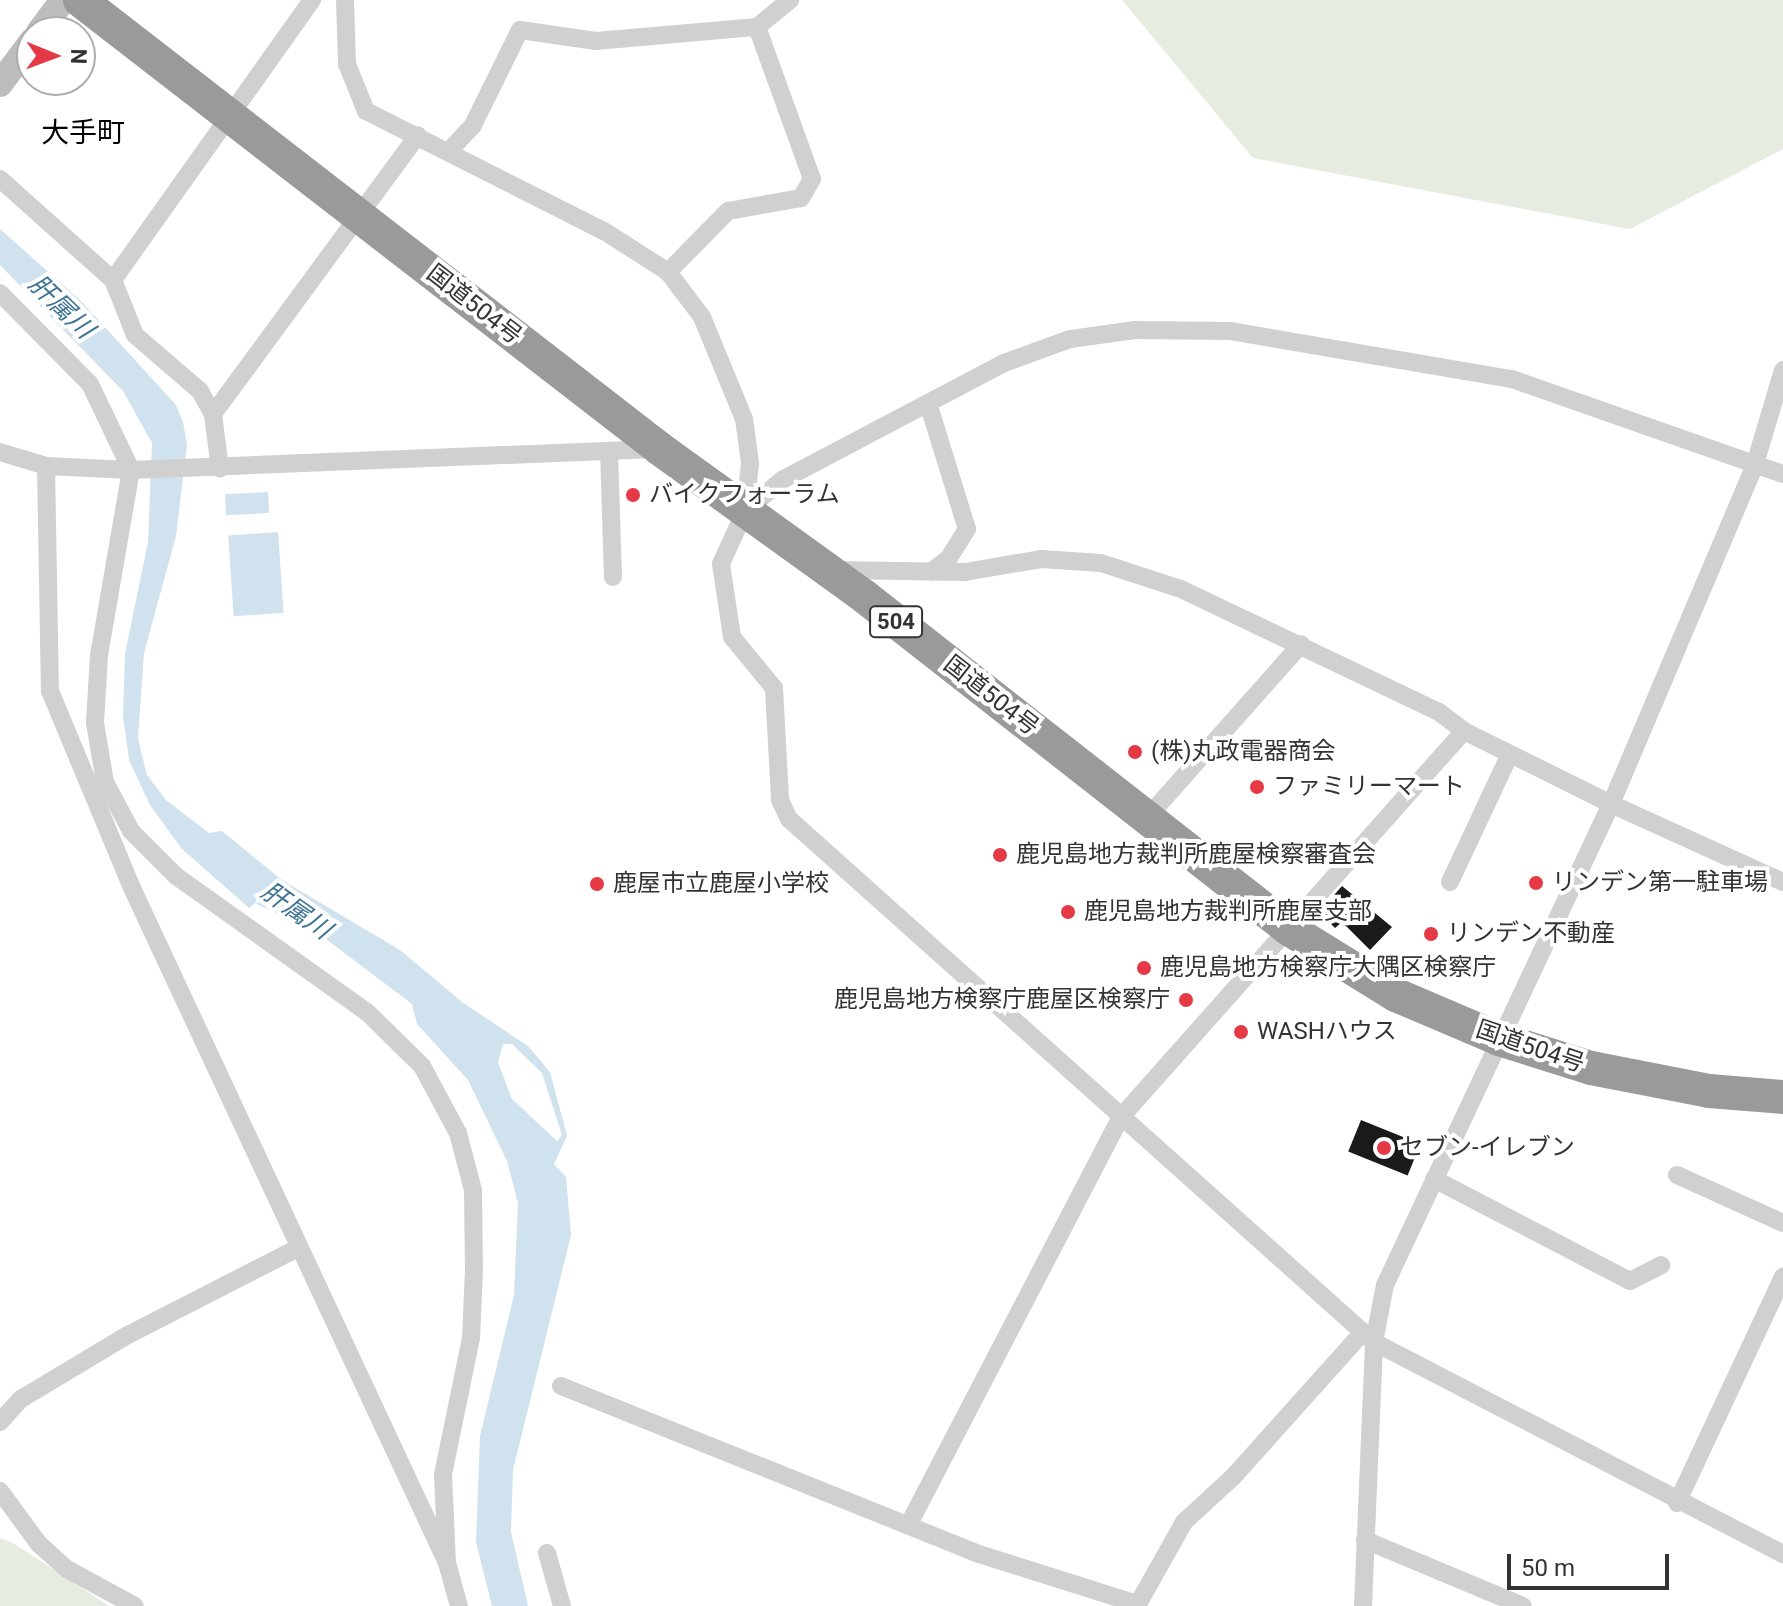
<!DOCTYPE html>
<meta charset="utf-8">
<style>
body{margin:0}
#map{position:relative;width:1783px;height:1606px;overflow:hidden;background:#fff;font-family:Roboto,"Noto Sans JP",sans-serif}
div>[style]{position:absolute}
.green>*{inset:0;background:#e6ecdf}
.water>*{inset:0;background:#cfe2ee;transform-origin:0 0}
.building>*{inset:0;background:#1a1a1a;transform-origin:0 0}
.street>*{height:18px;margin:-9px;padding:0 9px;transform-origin:9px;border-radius:9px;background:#d0d0d0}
.secondary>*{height:26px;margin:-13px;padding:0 13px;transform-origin:13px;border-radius:13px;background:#bdbdbd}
.highway>*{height:34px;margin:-17px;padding:0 17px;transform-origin:17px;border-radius:17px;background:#9a9a9a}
.dots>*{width:22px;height:22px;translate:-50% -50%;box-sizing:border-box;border:4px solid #fff;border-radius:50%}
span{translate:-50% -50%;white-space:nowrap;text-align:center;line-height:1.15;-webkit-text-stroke:8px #fff;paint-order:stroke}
.shield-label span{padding:2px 6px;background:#fff;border:2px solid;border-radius:6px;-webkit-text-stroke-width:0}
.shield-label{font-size:22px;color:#333;font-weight:700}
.street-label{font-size:24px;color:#333}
.poi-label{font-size:24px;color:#333}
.left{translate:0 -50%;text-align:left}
.right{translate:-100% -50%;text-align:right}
.water-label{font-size:26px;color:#3f7597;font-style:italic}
.quarter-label{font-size:28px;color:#000}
.north{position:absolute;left:16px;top:16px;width:80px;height:80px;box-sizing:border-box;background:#fff;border:2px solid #adadad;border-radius:50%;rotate:91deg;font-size:22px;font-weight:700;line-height:32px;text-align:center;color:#333}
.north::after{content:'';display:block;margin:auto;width:28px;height:36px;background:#e63946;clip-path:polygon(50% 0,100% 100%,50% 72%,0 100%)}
.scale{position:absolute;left:1507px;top:1554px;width:162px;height:36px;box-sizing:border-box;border:4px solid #333;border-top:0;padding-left:10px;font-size:24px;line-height:28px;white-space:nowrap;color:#333;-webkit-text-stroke:6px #fff;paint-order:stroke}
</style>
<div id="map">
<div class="green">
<i style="clip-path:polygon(1122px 0,1783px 0,1783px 149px,1630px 229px,1253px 158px)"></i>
<i style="clip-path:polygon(0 1538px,13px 1543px,109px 1606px,0 1606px)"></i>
</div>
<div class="water">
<i style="clip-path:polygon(evenodd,0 229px,82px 302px,176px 405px,183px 422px,187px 445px,176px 536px,144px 653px,138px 739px,147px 775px,166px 800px,209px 833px,222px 831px,282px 880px,400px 950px,462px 1002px,528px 1046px,550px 1072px,567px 1136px,554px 1164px,566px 1177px,571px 1235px,513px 1470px,511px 1532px,528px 1606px,492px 1606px,476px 1542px,480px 1436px,514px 1295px,518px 1203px,507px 1161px,468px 1080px,417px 1024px,412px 1004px,318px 933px,255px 903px,249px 908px,181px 848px,150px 805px,129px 760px,123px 716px,125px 654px,148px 542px,152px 443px,123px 391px,0 265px,0 229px,503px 1044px,512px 1044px,542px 1073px,562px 1135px,557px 1141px,512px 1099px,498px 1062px,503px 1044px)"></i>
<i style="left:268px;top:492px;width:21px;height:43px;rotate:87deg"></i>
<i style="left:278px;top:532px;width:81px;height:50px;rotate:86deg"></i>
</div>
<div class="building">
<i style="clip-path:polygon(1342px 886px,1392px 927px,1370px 950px,1342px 922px,1335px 928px,1319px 912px)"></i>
<i style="left:1361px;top:1120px;width:64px;height:34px;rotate:22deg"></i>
</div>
<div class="street">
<i style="left:345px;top:0;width:64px;rotate:88.2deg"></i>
<i style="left:347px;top:64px;width:51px;rotate:68deg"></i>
<i style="left:366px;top:111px;width:267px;rotate:26.8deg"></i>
<i style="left:604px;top:231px;width:76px;rotate:32.6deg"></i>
<i style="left:668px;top:272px;width:56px;rotate:52.9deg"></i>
<i style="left:702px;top:317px;width:110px;rotate:67.6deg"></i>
<i style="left:744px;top:419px;width:44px;rotate:82.2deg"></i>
<i style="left:750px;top:463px;width:48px;rotate:95.9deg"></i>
<i style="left:450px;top:150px;width:34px;rotate:-47deg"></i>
<i style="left:473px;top:125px;width:106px;rotate:-63.7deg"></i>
<i style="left:520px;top:30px;width:77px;rotate:8.2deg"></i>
<i style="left:596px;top:41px;width:162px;rotate:-5deg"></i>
<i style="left:0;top:179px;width:152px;rotate:41.8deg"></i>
<i style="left:113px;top:280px;width:59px;rotate:68.2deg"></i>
<i style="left:135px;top:335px;width:86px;rotate:40.7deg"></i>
<i style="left:200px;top:391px;width:26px;rotate:61deg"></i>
<i style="left:213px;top:414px;width:55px;rotate:82.7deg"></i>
<i style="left:668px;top:272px;width:86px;rotate:-45.5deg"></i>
<i style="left:728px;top:211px;width:74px;rotate:-10.1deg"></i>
<i style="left:801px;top:198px;width:22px;rotate:-60deg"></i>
<i style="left:812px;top:179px;width:162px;rotate:-109.9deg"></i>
<i style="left:757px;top:27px;width:43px;rotate:-39.3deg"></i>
<i style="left:113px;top:280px;width:344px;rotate:-54.6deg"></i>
<i style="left:0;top:293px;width:128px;rotate:45.3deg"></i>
<i style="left:90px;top:384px;width:95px;rotate:64.5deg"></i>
<i style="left:131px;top:470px;width:188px;rotate:99.8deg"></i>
<i style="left:99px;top:655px;width:68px;rotate:93.4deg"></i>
<i style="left:95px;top:723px;width:60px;rotate:80.4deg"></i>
<i style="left:105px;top:782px;width:55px;rotate:62deg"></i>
<i style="left:131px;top:831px;width:64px;rotate:45deg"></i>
<i style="left:176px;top:876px;width:234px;rotate:35.5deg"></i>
<i style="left:367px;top:1012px;width:77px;rotate:44.5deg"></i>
<i style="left:422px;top:1066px;width:76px;rotate:61.8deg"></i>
<i style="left:458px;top:1133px;width:59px;rotate:75.3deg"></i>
<i style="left:473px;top:1190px;width:80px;rotate:89.3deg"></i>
<i style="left:474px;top:1270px;width:68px;rotate:92.5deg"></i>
<i style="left:471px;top:1338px;width:140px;rotate:101.6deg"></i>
<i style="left:443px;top:1475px;width:88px;rotate:87.4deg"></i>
<i style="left:928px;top:403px;width:132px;rotate:72.8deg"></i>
<i style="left:967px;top:529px;width:36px;rotate:122deg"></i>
<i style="left:948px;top:559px;width:21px;rotate:143deg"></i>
<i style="left:213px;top:414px;width:346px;rotate:-53.7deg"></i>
<i style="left:609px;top:451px;width:126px;rotate:88.2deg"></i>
<i style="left:0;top:452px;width:48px;rotate:16.9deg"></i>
<i style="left:46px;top:466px;width:85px;rotate:2.7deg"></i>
<i style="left:131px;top:470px;width:524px;rotate:-2.29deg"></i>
<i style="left:46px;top:466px;width:225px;rotate:89deg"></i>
<i style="left:50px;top:691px;width:213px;rotate:67.4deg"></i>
<i style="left:132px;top:888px;width:745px;rotate:64.98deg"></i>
<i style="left:447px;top:1563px;width:45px;rotate:74.4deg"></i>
<i style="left:1783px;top:474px;width:288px;rotate:-160.7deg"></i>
<i style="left:1511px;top:379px;width:284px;rotate:-170.3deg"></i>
<i style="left:1231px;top:331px;width:96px;rotate:-179.4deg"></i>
<i style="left:1135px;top:330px;width:66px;rotate:172.1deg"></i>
<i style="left:1070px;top:339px;width:70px;rotate:160deg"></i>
<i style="left:1004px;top:363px;width:251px;rotate:152.2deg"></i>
<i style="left:782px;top:480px;width:48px;rotate:140deg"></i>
<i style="left:745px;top:511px;width:58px;rotate:114.4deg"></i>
<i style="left:721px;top:564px;width:74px;rotate:81.4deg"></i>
<i style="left:732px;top:637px;width:66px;rotate:50.5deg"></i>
<i style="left:774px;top:688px;width:112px;rotate:86.9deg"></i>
<i style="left:780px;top:800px;width:21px;rotate:65deg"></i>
<i style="left:789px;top:819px;width:785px;rotate:41.8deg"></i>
<i style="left:1374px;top:1342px;width:461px;rotate:27.4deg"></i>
<i style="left:834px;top:570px;width:131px;rotate:0.9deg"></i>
<i style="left:965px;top:572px;width:77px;rotate:-9.7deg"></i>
<i style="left:1041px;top:559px;width:60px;rotate:3.8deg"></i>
<i style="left:1101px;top:563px;width:84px;rotate:18deg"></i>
<i style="left:1181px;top:589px;width:286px;rotate:25.5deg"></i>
<i style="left:1439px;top:712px;width:31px;rotate:37deg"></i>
<i style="left:1464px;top:731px;width:164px;rotate:26.4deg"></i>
<i style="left:1611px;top:804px;width:189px;rotate:24.4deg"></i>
<i style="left:1145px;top:820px;width:235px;rotate:-48.4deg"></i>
<i style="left:1450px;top:882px;width:141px;rotate:-64.9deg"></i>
<i style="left:1677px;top:1175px;width:116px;rotate:24.4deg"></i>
<i style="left:1434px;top:1179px;width:221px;rotate:27.5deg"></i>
<i style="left:1630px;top:1281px;width:35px;rotate:-27deg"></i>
<i style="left:561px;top:1386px;width:450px;rotate:21.9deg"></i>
<i style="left:979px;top:1554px;width:167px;rotate:17.5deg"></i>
<i style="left:1138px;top:1604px;width:94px;rotate:-60.7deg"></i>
<i style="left:1184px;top:1522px;width:67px;rotate:-42.6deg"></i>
<i style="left:1233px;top:1477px;width:195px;rotate:-48.1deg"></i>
<i style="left:0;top:1422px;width:31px;rotate:-48deg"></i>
<i style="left:21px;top:1399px;width:122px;rotate:-31deg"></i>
<i style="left:126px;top:1336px;width:193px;rotate:-27.1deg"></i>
<i style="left:0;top:1491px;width:66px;rotate:53.7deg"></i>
<i style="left:39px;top:1544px;width:38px;rotate:42deg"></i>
<i style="left:67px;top:1569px;width:77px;rotate:28.6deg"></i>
<i style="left:1677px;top:1503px;width:250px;rotate:-64.9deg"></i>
<i style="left:910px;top:1522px;width:457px;rotate:-62.5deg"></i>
<i style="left:1121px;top:1117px;width:516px;rotate:-48.38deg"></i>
<i style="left:1365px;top:1540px;width:171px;rotate:22.7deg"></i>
<i style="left:547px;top:1553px;width:55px;rotate:74.2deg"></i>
<i style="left:1363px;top:1606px;width:264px;rotate:-87.6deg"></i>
<i style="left:1374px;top:1342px;width:58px;rotate:-79.1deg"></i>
<i style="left:1385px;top:1285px;width:531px;rotate:-64.83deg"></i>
<i style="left:1611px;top:804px;width:369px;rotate:-67deg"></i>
<i style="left:1755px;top:464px;width:98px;rotate:-73.4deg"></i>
</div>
<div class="secondary">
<i style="left:39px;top:32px;width:40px;rotate:-53deg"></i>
<i style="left:0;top:84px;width:54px;rotate:-53.3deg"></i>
</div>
<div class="highway">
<i style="left:80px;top:0;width:733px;rotate:37.74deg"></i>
<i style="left:660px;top:449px;width:253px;rotate:35.8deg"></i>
<i style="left:865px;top:597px;width:539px;rotate:38.06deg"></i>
<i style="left:1289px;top:929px;width:126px;rotate:31.7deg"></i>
<i style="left:1396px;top:995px;width:112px;rotate:23.1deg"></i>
<i style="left:1499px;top:1039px;width:96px;rotate:17.5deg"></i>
<i style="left:1591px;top:1068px;width:120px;rotate:11deg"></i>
<i style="left:1709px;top:1091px;width:74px;rotate:4.6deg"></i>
</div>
<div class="dots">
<i style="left:633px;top:495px;background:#e63946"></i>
<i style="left:1135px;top:752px;background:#e63946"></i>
<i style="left:1257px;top:787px;background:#e63946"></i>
<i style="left:1000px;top:855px;background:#e63946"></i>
<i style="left:1536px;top:883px;background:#e63946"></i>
<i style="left:597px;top:884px;background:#e63946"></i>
<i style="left:1068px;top:912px;background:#e63946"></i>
<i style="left:1431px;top:934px;background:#e63946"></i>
<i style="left:1144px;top:968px;background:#e63946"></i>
<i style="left:1186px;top:1000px;background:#e63946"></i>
<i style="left:1241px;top:1032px;background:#e63946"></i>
<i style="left:1384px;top:1148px;background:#e63946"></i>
</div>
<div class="shield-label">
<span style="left:896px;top:622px">504</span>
</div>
<div class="street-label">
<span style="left:474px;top:305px;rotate:38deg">国道504号</span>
<span style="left:991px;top:696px;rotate:38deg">国道504号</span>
<span style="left:1530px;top:1047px;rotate:19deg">国道504号</span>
</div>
<div class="poi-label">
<span class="left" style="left:649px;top:495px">バイクフォーラム</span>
<span class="left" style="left:1151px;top:752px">(株)丸政電器商会</span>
<span class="left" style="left:1273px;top:787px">ファミリーマート</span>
<span class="left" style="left:1016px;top:855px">鹿児島地方裁判所鹿屋検察審査会</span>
<span class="left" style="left:1552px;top:883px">リンデン第一駐車場</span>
<span class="left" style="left:613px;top:884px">鹿屋市立鹿屋小学校</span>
<span class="left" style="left:1084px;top:912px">鹿児島地方裁判所鹿屋支部</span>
<span class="left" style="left:1447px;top:934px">リンデン不動産</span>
<span class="left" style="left:1160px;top:968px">鹿児島地方検察庁大隅区検察庁</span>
<span class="right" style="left:1170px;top:1000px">鹿児島地方検察庁鹿屋区検察庁</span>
<span class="left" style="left:1257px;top:1032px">WASHハウス</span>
<span class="left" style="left:1400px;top:1148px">セブン-イレブン</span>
</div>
<div class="water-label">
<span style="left:61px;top:307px;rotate:44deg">肝属川</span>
<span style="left:296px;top:911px;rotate:35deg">肝属川</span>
</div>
<div class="quarter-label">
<span style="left:83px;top:133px">大手町</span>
</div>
<div class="north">N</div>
<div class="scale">50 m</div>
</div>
